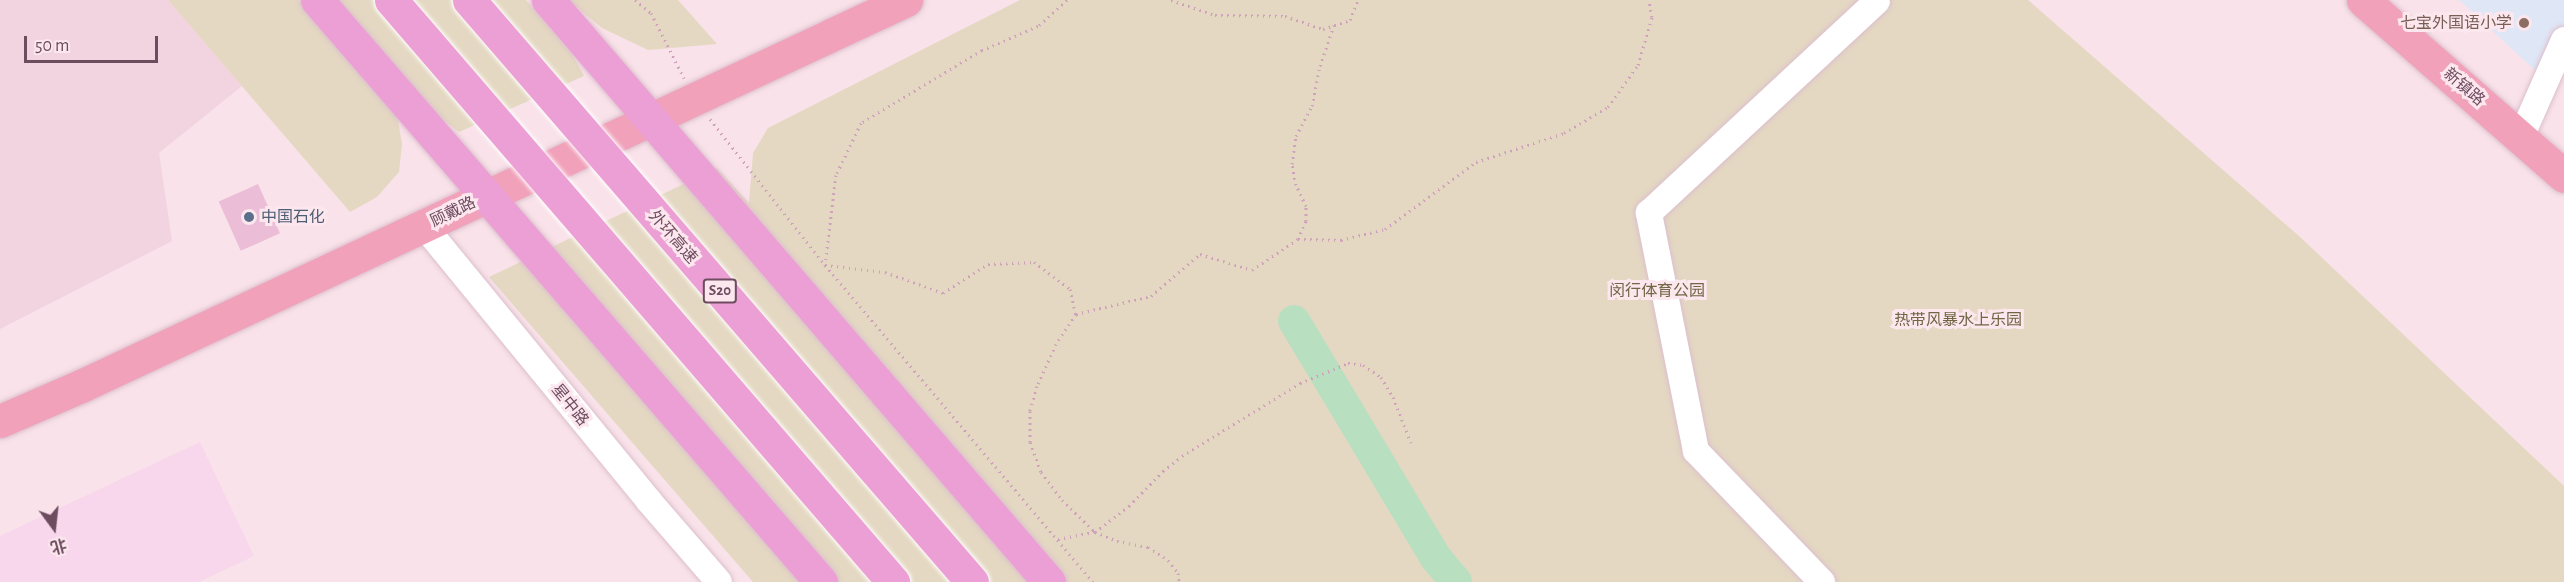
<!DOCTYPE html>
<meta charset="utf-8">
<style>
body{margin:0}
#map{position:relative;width:2564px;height:582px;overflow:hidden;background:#f9e2e9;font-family:"Alegreya Sans","Noto Sans SC",sans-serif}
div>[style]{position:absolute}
.residential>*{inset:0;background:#f1d4df}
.commercial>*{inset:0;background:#f8d7ec}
.education>*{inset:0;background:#dfe6f5}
.green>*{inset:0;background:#e4d8c2}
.river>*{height:32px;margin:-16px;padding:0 16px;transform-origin:16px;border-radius:16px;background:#b9dfc1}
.building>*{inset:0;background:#ebbdd6;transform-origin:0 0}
.path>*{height:3px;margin-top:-1.5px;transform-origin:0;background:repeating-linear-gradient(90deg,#cfa1ba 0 1.5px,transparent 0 6px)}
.roads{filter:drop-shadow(0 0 2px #dcbfcd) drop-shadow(0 0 2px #dcbfcd)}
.minor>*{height:26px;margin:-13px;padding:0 13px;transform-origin:13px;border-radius:13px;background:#fff}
.major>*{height:33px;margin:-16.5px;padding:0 16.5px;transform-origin:16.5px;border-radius:16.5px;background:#f1a1ba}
.highway>*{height:33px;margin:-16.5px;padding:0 16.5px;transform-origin:16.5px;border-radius:16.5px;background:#ec9fd4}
.bridges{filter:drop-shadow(0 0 2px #fff) drop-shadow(0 0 2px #fff)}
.highway-bridge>*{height:33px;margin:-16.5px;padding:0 16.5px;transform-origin:16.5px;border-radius:16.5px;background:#ec9fd4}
.dots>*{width:16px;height:16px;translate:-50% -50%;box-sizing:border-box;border:3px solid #fce7ee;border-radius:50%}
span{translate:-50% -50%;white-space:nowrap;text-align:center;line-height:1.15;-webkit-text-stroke:6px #fce7ee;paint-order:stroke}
.shield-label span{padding:2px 4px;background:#fce7ee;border:2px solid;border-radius:4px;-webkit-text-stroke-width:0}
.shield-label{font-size:15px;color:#6d4c5f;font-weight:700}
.education-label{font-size:16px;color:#785e54}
.right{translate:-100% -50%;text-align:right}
.street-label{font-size:16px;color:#6d4c5f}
.service-label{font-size:16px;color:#4e5e75}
.left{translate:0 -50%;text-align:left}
.park-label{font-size:16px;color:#716745}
.north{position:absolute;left:24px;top:498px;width:60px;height:60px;-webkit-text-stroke:4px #fce7ee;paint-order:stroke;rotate:165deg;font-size:16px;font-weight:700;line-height:24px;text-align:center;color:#6d4c5f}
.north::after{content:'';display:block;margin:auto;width:21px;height:27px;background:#6d4c5f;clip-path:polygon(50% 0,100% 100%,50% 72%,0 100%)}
.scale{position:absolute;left:24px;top:36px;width:134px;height:27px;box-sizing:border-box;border:3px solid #6d4c5f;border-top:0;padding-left:8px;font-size:18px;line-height:21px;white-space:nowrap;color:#6d4c5f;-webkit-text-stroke:4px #fce7ee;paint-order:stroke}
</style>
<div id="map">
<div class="residential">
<i style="clip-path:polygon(0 0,168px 0,242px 86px,159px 153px,172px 241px,0 329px)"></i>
</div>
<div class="commercial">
<i style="clip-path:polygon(200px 442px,254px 556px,199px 582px,0 582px,0 536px)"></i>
</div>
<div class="education">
<i style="clip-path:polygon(2459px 0,2564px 0,2564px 62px,2551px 85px)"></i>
</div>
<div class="green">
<i style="clip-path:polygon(168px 0,299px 0,397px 114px,402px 144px,399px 172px,377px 197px,350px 212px)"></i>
<i style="clip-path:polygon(338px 0,526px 0,572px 54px,584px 76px,459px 132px,436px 114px)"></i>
<i style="clip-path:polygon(568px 0,678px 0,717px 44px,648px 50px,602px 28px)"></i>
<i style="clip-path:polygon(1020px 0,2028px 0,2299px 236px,2564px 486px,2564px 582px,753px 582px,489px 277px,717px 168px,749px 203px,753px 153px,768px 128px)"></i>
</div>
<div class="river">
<i style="left:1294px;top:321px;width:276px;rotate:59.1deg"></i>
<i style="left:1436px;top:558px;width:31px;rotate:50deg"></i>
</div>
<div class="building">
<i style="left:258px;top:184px;width:54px;height:43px;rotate:66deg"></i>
</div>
<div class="path">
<i style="left:635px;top:0;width:21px;rotate:39deg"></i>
<i style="left:651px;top:13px;width:73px;rotate:63.1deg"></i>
<i style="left:1067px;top:0;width:39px;rotate:138deg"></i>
<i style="left:1038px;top:26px;width:61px;rotate:156.8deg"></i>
<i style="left:982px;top:50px;width:141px;rotate:148.9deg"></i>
<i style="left:861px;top:123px;width:58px;rotate:115.7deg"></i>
<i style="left:836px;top:175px;width:91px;rotate:97deg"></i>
<i style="left:825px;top:265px;width:60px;rotate:6.7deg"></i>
<i style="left:885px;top:272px;width:62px;rotate:19.9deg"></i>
<i style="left:943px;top:293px;width:54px;rotate:-32.8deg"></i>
<i style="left:988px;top:264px;width:46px;rotate:-2.5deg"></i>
<i style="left:1034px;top:262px;width:45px;rotate:36.9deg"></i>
<i style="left:1070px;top:289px;width:26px;rotate:77deg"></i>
<i style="left:1076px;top:314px;width:77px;rotate:-13.5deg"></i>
<i style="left:1151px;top:296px;width:65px;rotate:-40.6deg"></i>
<i style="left:1200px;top:254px;width:54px;rotate:17.1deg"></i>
<i style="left:1252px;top:270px;width:55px;rotate:-34deg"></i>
<i style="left:1298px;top:239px;width:43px;rotate:1.3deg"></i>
<i style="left:1341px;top:240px;width:45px;rotate:-14deg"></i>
<i style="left:1385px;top:229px;width:113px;rotate:-36.4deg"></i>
<i style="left:1476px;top:162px;width:93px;rotate:-18.2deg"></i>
<i style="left:1564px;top:133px;width:51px;rotate:-30.6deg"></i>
<i style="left:1608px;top:107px;width:52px;rotate:-54.5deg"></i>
<i style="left:1638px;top:65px;width:50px;rotate:-73.7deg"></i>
<i style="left:1652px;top:17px;width:17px;rotate:-100deg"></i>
<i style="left:1171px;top:0;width:46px;rotate:18.8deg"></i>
<i style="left:1215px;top:15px;width:70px;rotate:0.8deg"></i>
<i style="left:1285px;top:16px;width:40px;rotate:18.9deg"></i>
<i style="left:1323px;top:29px;width:28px;rotate:-18deg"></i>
<i style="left:1350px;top:20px;width:22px;rotate:-68deg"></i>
<i style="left:710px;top:119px;width:186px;rotate:51.8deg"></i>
<i style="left:825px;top:265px;width:415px;rotate:49.8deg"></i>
<i style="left:1298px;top:239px;width:20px;rotate:-66deg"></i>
<i style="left:1306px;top:221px;width:15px;rotate:-90deg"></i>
<i style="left:1306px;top:206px;width:23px;rotate:-115deg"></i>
<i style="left:1296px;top:185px;width:21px;rotate:-101deg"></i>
<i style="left:1292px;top:164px;width:28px;rotate:-82deg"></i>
<i style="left:1296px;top:136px;width:34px;rotate:-62deg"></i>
<i style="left:1312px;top:106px;width:41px;rotate:-78.7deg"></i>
<i style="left:1320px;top:66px;width:43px;rotate:-71.1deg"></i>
<i style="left:1076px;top:314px;width:36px;rotate:124deg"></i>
<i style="left:1056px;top:344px;width:46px;rotate:114.3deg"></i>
<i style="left:1037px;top:386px;width:26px;rotate:106deg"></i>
<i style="left:1030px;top:411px;width:31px;rotate:90deg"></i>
<i style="left:1030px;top:442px;width:32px;rotate:70deg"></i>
<i style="left:1041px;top:472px;width:35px;rotate:53deg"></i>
<i style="left:1062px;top:500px;width:46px;rotate:44.1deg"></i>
<i style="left:1095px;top:532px;width:24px;rotate:22deg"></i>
<i style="left:1117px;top:541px;width:32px;rotate:11deg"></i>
<i style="left:1148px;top:547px;width:24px;rotate:33deg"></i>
<i style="left:1168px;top:560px;width:16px;rotate:52deg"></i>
<i style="left:1178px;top:573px;width:9px;rotate:84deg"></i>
<i style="left:1058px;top:539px;width:38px;rotate:-11deg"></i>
<i style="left:1095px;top:532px;width:43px;rotate:-37.4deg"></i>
<i style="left:1129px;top:506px;width:49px;rotate:-45.8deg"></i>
<i style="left:1163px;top:471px;width:24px;rotate:-38deg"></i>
<i style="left:1182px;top:456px;width:139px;rotate:-31.7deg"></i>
<i style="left:1300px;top:383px;width:52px;rotate:-22.6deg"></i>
<i style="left:1348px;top:363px;width:15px;rotate:8deg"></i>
<i style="left:1363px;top:365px;width:22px;rotate:34deg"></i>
<i style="left:1381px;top:377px;width:23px;rotate:59deg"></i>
<i style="left:1393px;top:397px;width:49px;rotate:68.6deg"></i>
</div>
<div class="roads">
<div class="minor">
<i style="left:2521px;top:137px;width:106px;rotate:-66.1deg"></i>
<i style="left:424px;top:226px;width:355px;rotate:50.7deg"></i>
<i style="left:649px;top:501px;width:107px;rotate:49.2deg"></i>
<i style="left:1822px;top:582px;width:182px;rotate:-133.9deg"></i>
<i style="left:1696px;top:451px;width:243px;rotate:-101.2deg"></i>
<i style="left:1649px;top:213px;width:311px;rotate:-42.9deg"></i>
</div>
<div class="major">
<i style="left:2363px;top:0;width:267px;rotate:41.2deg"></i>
<i style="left:0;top:421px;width:88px;rotate:-23.4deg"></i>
<i style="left:81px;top:386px;width:911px;rotate:-25.07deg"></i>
</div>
<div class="highway">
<i style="left:317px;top:0;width:770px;rotate:49.11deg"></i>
<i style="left:548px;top:0;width:768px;rotate:49.28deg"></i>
</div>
</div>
<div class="bridges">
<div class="highway-bridge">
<i style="left:391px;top:0;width:769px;rotate:49.22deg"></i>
<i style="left:469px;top:0;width:769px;rotate:49.16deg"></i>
</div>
</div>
<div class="dots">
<i style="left:2524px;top:23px;background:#8d6e63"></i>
<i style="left:249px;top:217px;background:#5c6f8a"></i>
</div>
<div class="shield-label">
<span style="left:720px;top:291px">S20</span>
</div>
<div class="education-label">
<span class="right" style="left:2512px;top:23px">七宝外国语小学</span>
</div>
<div class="street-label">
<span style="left:2464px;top:87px;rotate:41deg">新镇路</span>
<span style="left:453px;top:212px;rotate:-26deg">顾戴路</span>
<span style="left:673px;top:237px;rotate:49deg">外环高速</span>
<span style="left:570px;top:405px;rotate:51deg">星中路</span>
</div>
<div class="service-label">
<span class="left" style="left:261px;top:217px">中国石化</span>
</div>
<div class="park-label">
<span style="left:1657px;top:291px">闵行体育公园</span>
<span style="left:1958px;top:320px">热带风暴水上乐园</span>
</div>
<div class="north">北</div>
<div class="scale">50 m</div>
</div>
